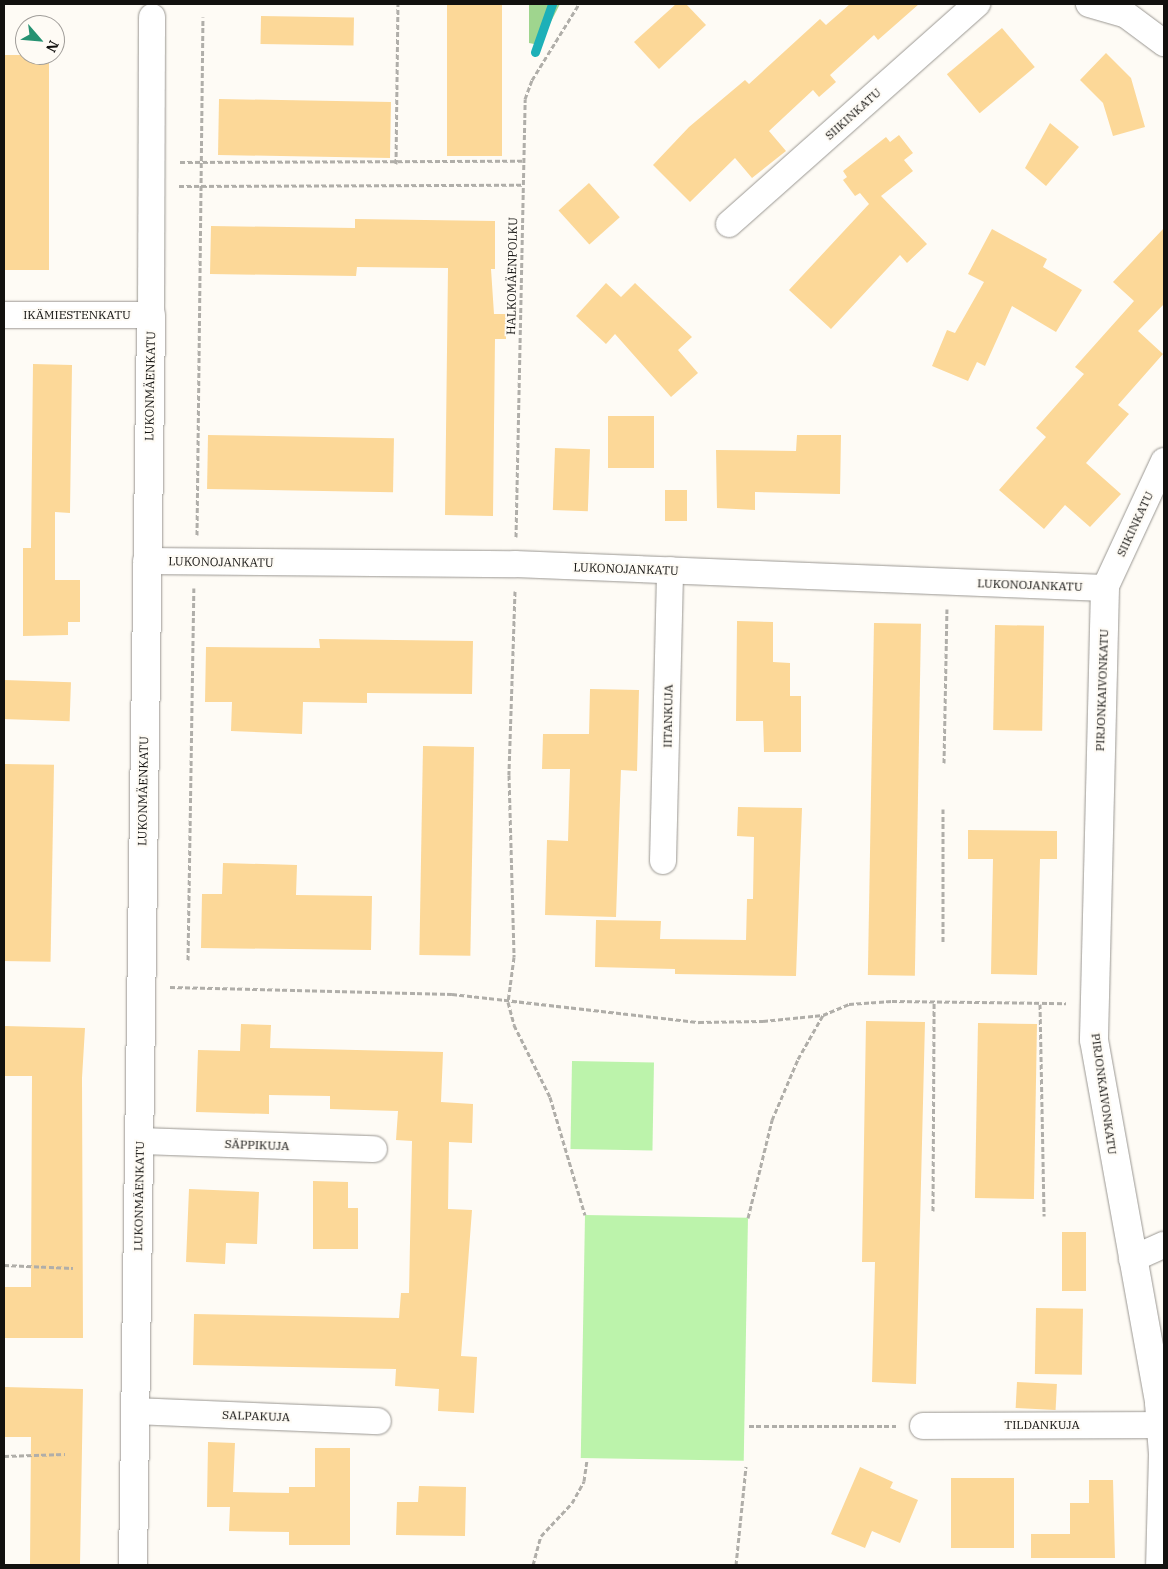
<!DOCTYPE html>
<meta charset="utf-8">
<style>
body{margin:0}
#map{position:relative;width:1168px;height:1569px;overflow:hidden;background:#fefbf5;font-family:"IBM Plex Serif",serif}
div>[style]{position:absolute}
.green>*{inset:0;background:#bcf3ab;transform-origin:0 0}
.forest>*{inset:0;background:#9fd58e}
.stream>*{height:9px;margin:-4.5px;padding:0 4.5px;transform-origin:4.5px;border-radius:4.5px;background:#1db0b8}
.building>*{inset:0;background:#fcd898;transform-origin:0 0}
.path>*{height:3px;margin-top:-1.5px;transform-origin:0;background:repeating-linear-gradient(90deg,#b0aea9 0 5px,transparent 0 7.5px)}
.roads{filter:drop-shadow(0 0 1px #9a9792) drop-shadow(0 0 1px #9a9792)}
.street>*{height:26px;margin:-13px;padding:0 13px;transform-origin:13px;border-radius:13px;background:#fff}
.secondary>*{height:28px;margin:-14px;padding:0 14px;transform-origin:14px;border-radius:14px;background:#fff}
span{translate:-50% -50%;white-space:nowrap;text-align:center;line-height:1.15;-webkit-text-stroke:4px #fefbf5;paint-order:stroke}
.street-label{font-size:12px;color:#12110f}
.frame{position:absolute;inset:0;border:5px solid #12110f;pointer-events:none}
.north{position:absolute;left:15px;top:15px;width:50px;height:50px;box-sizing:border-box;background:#fefbf5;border:1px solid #a09d99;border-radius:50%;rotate:117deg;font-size:14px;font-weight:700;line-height:20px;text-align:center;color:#12110f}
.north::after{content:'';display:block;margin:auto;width:18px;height:22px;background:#269272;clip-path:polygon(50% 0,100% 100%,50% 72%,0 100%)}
</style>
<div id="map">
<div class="green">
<i style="left:572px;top:1061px;width:82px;height:88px;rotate:1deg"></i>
<i style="left:585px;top:1215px;width:163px;height:243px;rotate:1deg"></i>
</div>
<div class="forest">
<i style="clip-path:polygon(529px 4px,560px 4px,539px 45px,529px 43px)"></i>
</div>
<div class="stream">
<i style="left:535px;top:52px;width:51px;rotate:-70.5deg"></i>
</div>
<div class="building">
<i style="left:447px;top:4px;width:55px;height:152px"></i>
<i style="clip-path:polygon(676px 4px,686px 4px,706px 25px,659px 69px,634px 42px)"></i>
<i style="clip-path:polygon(850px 4px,919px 4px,878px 40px,874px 35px,830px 75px,836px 82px,819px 97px,813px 90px,769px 131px,786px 151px,752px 178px,735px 158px,690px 202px,653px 165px,689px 127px,745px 80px,749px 84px,820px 19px,826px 25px)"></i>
<i style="left:261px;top:16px;width:93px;height:28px;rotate:1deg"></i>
<i style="left:1002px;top:28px;width:51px;height:72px;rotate:50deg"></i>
<i style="clip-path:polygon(1106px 53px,1131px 78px,1145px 127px,1113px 136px,1103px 103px,1080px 80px)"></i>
<i style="left:4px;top:55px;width:45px;height:215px"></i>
<i style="left:219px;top:99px;width:172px;height:56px;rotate:1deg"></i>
<i style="clip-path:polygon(1050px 123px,1079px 147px,1046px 186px,1025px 168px)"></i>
<i style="clip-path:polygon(899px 135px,913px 153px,904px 160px,913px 171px,881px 196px,927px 244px,907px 263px,900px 255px,831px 329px,789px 290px,869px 204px,860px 193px,855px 196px,843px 180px,847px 177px,843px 171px,886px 137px,890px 142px)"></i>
<i style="left:589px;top:183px;width:46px;height:41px;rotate:48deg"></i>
<i style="clip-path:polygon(355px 219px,495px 221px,495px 269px,491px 269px,494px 314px,506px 314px,506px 339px,495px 339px,493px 516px,445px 515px,448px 268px,357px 267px,356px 276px,210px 274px,211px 226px,355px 228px)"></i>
<i style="clip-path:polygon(1164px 228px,1164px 304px,1138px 331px,1163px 354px,1118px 405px,1129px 414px,1086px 463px,1121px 494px,1090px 527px,1065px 505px,1044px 529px,999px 490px,1046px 437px,1036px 428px,1084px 374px,1075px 367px,1134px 301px,1113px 282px)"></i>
<i style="clip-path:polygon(992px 229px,1047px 259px,1043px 267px,1082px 290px,1056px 332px,1012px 306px,985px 366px,977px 362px,968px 381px,932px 366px,947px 330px,955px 333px,984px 282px,968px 274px)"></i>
<i style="clip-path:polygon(606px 283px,621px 297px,635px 283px,692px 337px,678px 350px,698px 373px,671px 397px,615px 334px,606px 344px,576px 316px)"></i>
<i style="clip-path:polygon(33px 364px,72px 365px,70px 513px,55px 512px,55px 580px,80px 580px,80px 622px,68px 622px,68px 635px,23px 636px,23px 548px,31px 548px)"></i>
<i style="left:608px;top:416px;width:46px;height:52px"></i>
<i style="left:208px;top:435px;width:186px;height:54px;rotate:1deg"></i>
<i style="clip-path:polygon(797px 435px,841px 435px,840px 494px,755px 492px,755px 510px,717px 508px,716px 450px,796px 451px)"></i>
<i style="left:555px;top:448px;width:35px;height:62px;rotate:2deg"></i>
<i style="left:665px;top:490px;width:22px;height:31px"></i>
<i style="clip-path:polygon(737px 621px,773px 622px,773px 662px,790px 663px,790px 696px,801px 696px,801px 752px,764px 752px,763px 721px,736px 721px)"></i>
<i style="left:874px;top:623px;width:47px;height:352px;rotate:1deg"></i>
<i style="left:995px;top:625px;width:49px;height:105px;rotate:1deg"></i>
<i style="clip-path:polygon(319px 639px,473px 641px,472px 694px,367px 693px,367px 703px,303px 702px,302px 734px,231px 731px,232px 702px,205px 702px,206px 647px,320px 648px)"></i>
<i style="left:4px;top:680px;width:67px;height:39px;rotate:2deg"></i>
<i style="clip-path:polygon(590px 689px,639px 690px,637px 771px,621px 770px,616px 917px,545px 915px,547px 840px,568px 841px,570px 769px,542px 769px,543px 734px,589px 734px)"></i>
<i style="left:423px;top:746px;width:51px;height:209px;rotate:1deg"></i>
<i style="left:4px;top:764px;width:50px;height:197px;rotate:1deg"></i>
<i style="clip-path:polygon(738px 807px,802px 808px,796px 976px,675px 974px,675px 969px,595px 967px,596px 920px,661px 921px,660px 939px,746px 940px,747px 899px,753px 899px,754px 837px,737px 836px)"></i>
<i style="clip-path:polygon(968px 830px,1057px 831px,1057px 859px,1040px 859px,1037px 975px,991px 974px,993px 859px,968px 859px)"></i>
<i style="clip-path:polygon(223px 863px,297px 865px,296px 895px,372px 896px,371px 950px,201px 948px,202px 894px,222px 894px)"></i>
<i style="clip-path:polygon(866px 1021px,925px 1022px,916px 1384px,872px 1382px,875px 1262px,862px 1262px)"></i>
<i style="left:978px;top:1023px;width:59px;height:175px;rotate:1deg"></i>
<i style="clip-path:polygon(241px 1024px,271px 1025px,270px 1048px,443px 1052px,441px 1102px,473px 1104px,472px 1143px,449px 1142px,448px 1209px,472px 1210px,461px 1356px,477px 1357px,474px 1413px,438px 1411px,439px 1389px,395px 1386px,396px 1369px,193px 1365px,194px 1314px,399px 1318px,401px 1293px,409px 1293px,412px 1141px,396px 1140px,398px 1111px,330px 1109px,330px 1096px,269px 1095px,269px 1114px,196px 1112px,198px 1050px,240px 1051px)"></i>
<i style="clip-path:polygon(4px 1026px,85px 1028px,82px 1078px,83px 1338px,4px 1338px,4px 1287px,31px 1287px,32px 1076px,4px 1076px)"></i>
<i style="clip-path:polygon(313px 1181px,348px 1182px,348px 1208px,358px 1208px,358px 1249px,313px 1249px)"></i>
<i style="clip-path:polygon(189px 1189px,259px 1192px,257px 1244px,226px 1243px,225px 1264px,186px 1262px)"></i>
<i style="left:1062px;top:1232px;width:24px;height:59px"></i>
<i style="left:1036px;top:1308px;width:47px;height:66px;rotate:1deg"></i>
<i style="left:1017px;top:1382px;width:40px;height:26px;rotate:3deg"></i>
<i style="clip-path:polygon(4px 1387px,83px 1389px,80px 1565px,30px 1565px,31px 1437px,4px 1437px)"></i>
<i style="clip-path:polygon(208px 1442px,235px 1443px,233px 1492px,289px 1493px,289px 1487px,315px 1487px,315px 1448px,350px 1448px,350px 1545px,289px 1545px,289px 1532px,229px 1531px,230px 1507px,207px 1507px)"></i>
<i style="clip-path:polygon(860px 1467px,893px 1482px,890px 1488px,918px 1500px,900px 1543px,872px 1531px,865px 1548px,831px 1534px)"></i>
<i style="left:951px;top:1478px;width:63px;height:70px"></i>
<i style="clip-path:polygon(1089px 1480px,1113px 1480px,1115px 1558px,1031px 1558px,1031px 1534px,1070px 1534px,1070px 1503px,1089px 1503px)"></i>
<i style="clip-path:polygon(419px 1486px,466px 1487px,465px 1536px,396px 1535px,397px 1502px,418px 1502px)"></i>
</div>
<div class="path">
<i style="left:180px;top:162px;width:342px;rotate:-0.2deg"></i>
<i style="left:396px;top:164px;width:160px;rotate:-89.3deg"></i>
<i style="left:179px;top:186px;width:343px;rotate:-0.2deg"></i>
<i style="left:197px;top:535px;width:518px;rotate:-89.34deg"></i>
<i style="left:516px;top:537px;width:438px;rotate:-88.8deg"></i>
<i style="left:525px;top:99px;width:20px;rotate:-70deg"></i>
<i style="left:532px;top:80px;width:89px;rotate:-58.3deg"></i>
<i style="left:515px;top:591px;width:184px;rotate:91.9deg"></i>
<i style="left:509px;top:775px;width:182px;rotate:88.4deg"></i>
<i style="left:514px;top:957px;width:45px;rotate:97.6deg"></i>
<i style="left:508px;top:1002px;width:24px;rotate:75deg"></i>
<i style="left:514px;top:1025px;width:80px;rotate:63.4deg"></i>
<i style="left:550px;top:1097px;width:123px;rotate:73.5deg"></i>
<i style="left:944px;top:763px;width:154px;rotate:-88.9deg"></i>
<i style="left:943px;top:809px;width:134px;rotate:90deg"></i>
<i style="left:188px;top:960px;width:372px;rotate:-89.1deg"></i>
<i style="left:170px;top:987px;width:282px;rotate:1.4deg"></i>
<i style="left:452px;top:994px;width:249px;rotate:6.5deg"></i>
<i style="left:699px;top:1022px;width:64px;rotate:-0.9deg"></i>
<i style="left:763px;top:1021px;width:60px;rotate:-5.7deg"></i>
<i style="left:823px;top:1015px;width:28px;rotate:-23deg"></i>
<i style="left:849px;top:1004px;width:43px;rotate:-4deg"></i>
<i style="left:892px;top:1001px;width:174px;rotate:0.7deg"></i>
<i style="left:1040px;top:1004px;width:212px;rotate:88.9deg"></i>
<i style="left:933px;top:1211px;width:209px;rotate:-89.7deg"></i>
<i style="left:748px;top:1218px;width:101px;rotate:-76.2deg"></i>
<i style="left:772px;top:1120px;width:66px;rotate:-66.9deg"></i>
<i style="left:798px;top:1059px;width:51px;rotate:-60.4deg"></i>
<i style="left:4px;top:1265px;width:69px;rotate:2.5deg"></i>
<i style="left:749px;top:1426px;width:147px"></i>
<i style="left:4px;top:1456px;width:61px;rotate:-1.9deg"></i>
<i style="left:533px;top:1565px;width:30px;rotate:-75deg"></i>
<i style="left:541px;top:1536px;width:45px;rotate:-46.8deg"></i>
<i style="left:572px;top:1503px;width:25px;rotate:-61deg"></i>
<i style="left:584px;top:1481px;width:22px;rotate:-82deg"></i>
<i style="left:736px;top:1565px;width:99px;rotate:-84.2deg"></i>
</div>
<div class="roads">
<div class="street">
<i style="left:1089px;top:4px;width:37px;rotate:16deg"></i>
<i style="left:1125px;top:14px;width:49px;rotate:36.6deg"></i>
<i style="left:729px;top:224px;width:332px;rotate:-41.6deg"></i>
<i style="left:4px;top:315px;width:147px"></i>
<i style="left:151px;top:315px;width:298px;rotate:-89.8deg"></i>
<i style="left:146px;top:561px;width:369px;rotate:0.5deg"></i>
<i style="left:515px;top:564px;width:590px;rotate:2.33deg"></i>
<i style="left:1105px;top:588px;width:140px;rotate:-65.1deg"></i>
<i style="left:663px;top:861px;width:291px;rotate:-88.6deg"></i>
<i style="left:140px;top:1141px;width:234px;rotate:2deg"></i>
<i style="left:1132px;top:1259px;width:35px;rotate:-24deg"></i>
<i style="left:135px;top:1411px;width:243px;rotate:2.4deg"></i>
<i style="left:923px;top:1426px;width:239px;rotate:-0.2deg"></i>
</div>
<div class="secondary">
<i style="left:1105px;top:588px;width:452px;rotate:91.4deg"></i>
<i style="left:1094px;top:1040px;width:369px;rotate:79.8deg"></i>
<i style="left:1159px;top:1403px;width:51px;rotate:85.5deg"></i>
<i style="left:1163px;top:1454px;width:111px;rotate:91.5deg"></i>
<i style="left:133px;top:1565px;width:1250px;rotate:-89.17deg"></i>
</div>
</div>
<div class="street-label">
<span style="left:853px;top:114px;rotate:-42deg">SIIKINKATU</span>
<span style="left:512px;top:276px;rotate:-89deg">HALKOMÄENPOLKU</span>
<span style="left:77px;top:315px">IKÄMIESTENKATU</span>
<span style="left:150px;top:386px;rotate:-89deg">LUKONMÄENKATU</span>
<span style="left:1135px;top:524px;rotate:-65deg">SIIKINKATU</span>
<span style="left:221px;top:562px;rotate:1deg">LUKONOJANKATU</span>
<span style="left:626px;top:569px;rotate:2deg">LUKONOJANKATU</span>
<span style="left:1030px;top:585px;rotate:2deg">LUKONOJANKATU</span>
<span style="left:1102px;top:690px;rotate:-88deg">PIRJONKAIVONKATU</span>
<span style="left:668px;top:716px;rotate:-89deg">IITANKUJA</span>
<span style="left:143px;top:791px;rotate:-89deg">LUKONMÄENKATU</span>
<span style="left:1104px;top:1094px;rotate:82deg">PIRJONKAIVONKATU</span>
<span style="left:257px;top:1145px;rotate:2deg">SÄPPIKUJA</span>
<span style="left:139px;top:1196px;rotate:-89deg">LUKONMÄENKATU</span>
<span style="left:256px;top:1416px;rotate:2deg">SALPAKUJA</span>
<span style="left:1042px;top:1425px">TILDANKUJA</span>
</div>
<div class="frame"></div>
<div class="north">N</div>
</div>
